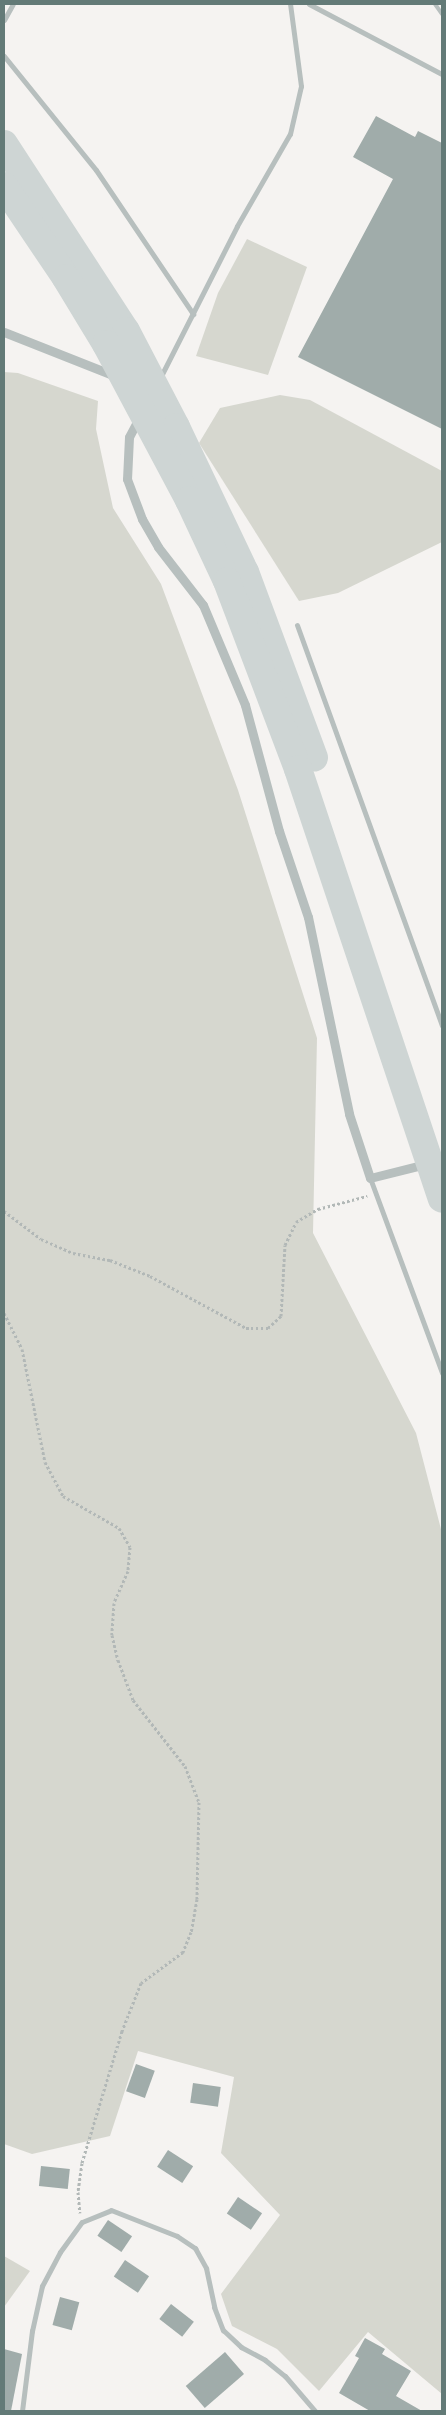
<!DOCTYPE html>
<style>
body{margin:0}
#map{position:relative;width:446px;height:2415px;overflow:hidden;background:#f5f3f1;font-family:Ubuntu,sans-serif}
div>[style]{position:absolute}
.green>*{inset:0;background:#d6d7cf}
.building>*{inset:0;background:#a0acaa;transform-origin:0 0}
.path>*{height:3px;margin-top:-1.5px;transform-origin:0;background:repeating-linear-gradient(90deg,#b2b8b7 0 2.5px,transparent 0 5px)}
.service>*{height:4px;margin:-2px;padding:0 2px;transform-origin:2px;border-radius:2px;background:#b7bfbe}
.minor>*{height:5px;margin:-2.5px;padding:0 2.5px;transform-origin:2.5px;border-radius:2.5px;background:#b7bfbe}
.tertiary>*{height:9px;margin:-4.5px;padding:0 4.5px;transform-origin:4.5px;border-radius:4.5px;background:#b7bfbe}
.motorway>*{height:28px;margin:-14px;padding:0 14px;transform-origin:14px;border-radius:14px;background:#ced5d4}
span{translate:-50% -50%;white-space:nowrap;text-align:center;line-height:1.15;-webkit-text-stroke:5px #fff;paint-order:stroke}
.frame{position:absolute;inset:0;border:5px solid #637a77;pointer-events:none}
</style>
<div id="map">
<div class="green">
<i style="clip-path:polygon(247px 239px,307px 267px,268px 375px,196px 356px,218px 293px)"></i>
<i style="clip-path:polygon(4px 372px,18px 373px,98px 401px,96px 429px,113px 508px,161px 584px,238px 790px,317px 1038px,313px 1233px,416px 1433px,442px 1533px,442px 2394px,368px 2332px,319px 2391px,277px 2349px,232px 2326px,221px 2294px,280px 2215px,221px 2153px,234px 2077px,138px 2051px,110px 2136px,32px 2154px,4px 2144px)"></i>
<i style="clip-path:polygon(280px 395px,310px 400px,442px 471px,442px 542px,338px 593px,299px 601px,199px 443px,220px 408px)"></i>
<i style="clip-path:polygon(4px 2256px,30px 2271px,4px 2307px)"></i>
</div>
<div class="building">
<i style="clip-path:polygon(376px 116px,415px 137px,418px 131px,442px 143px,442px 429px,298px 357px,393px 179px,353px 157px)"></i>
<i style="left:136px;top:2064px;width:20px;height:29px;rotate:20deg"></i>
<i style="left:193px;top:2083px;width:28px;height:20px;rotate:8deg"></i>
<i style="left:168px;top:2150px;width:30px;height:20px;rotate:33deg"></i>
<i style="left:41px;top:2166px;width:29px;height:20px;rotate:6deg"></i>
<i style="left:238px;top:2197px;width:29px;height:20px;rotate:34deg"></i>
<i style="left:108px;top:2220px;width:29px;height:19px;rotate:34deg"></i>
<i style="left:125px;top:2260px;width:29px;height:20px;rotate:34deg"></i>
<i style="left:60px;top:2297px;width:20px;height:29px;rotate:15deg"></i>
<i style="left:171px;top:2304px;width:29px;height:19px;rotate:38deg"></i>
<i style="clip-path:polygon(365px 2338px,385px 2349px,382px 2354px,411px 2371px,396px 2396px,422px 2411px,370px 2411px,339px 2393px,359px 2358px,355px 2356px)"></i>
<i style="clip-path:polygon(4px 2349px,22px 2354px,11px 2411px,4px 2411px)"></i>
<i style="left:225px;top:2352px;width:29px;height:52px;rotate:49deg"></i>
</div>
<div class="path">
<i style="left:4px;top:1211px;width:46px;rotate:37.1deg"></i>
<i style="left:41px;top:1239px;width:35px;rotate:24deg"></i>
<i style="left:73px;top:1253px;width:38px;rotate:11deg"></i>
<i style="left:110px;top:1260px;width:43px;rotate:21.8deg"></i>
<i style="left:150px;top:1276px;width:109px;rotate:28.4deg"></i>
<i style="left:246px;top:1328px;width:22px"></i>
<i style="left:268px;top:1328px;width:18px;rotate:-43deg"></i>
<i style="left:281px;top:1316px;width:71px;rotate:-86.8deg"></i>
<i style="left:285px;top:1245px;width:25px;rotate:-64deg"></i>
<i style="left:296px;top:1222px;width:26px;rotate:-31deg"></i>
<i style="left:318px;top:1209px;width:51px;rotate:-14.9deg"></i>
<i style="left:4px;top:1313px;width:40px;rotate:63.4deg"></i>
<i style="left:22px;top:1349px;width:115px;rotate:78.5deg"></i>
<i style="left:45px;top:1462px;width:38px;rotate:62deg"></i>
<i style="left:63px;top:1496px;width:64px;rotate:29.7deg"></i>
<i style="left:119px;top:1528px;width:22px;rotate:60deg"></i>
<i style="left:130px;top:1547px;width:24px;rotate:95deg"></i>
<i style="left:128px;top:1571px;width:35px;rotate:114deg"></i>
<i style="left:114px;top:1603px;width:32px;rotate:94deg"></i>
<i style="left:112px;top:1635px;width:26px;rotate:77deg"></i>
<i style="left:118px;top:1660px;width:43px;rotate:69.4deg"></i>
<i style="left:133px;top:1700px;width:84px;rotate:51.8deg"></i>
<i style="left:185px;top:1766px;width:39px;rotate:69deg"></i>
<i style="left:199px;top:1802px;width:97px;rotate:91.2deg"></i>
<i style="left:197px;top:1899px;width:34px;rotate:100deg"></i>
<i style="left:191px;top:1932px;width:22px;rotate:112deg"></i>
<i style="left:183px;top:1952px;width:52px;rotate:143.6deg"></i>
<i style="left:141px;top:1983px;width:52px;rotate:111.6deg"></i>
<i style="left:122px;top:2031px;width:138px;rotate:106.9deg"></i>
<i style="left:82px;top:2163px;width:29px;rotate:98deg"></i>
<i style="left:78px;top:2192px;width:21px;rotate:85deg"></i>
</div>
<div class="service">
<i style="left:435px;top:4px;width:12px;rotate:55deg"></i>
</div>
<div class="minor">
<i style="left:309px;top:4px;width:150px;rotate:27.8deg"></i>
<i style="left:4px;top:20px;width:18px;rotate:-61deg"></i>
<i style="left:4px;top:56px;width:146px;rotate:51.1deg"></i>
<i style="left:96px;top:170px;width:174px;rotate:56deg"></i>
<i style="left:160px;top:378px;width:170px;rotate:-63.1deg"></i>
<i style="left:237px;top:226px;width:106px;rotate:-60.1deg"></i>
<i style="left:290px;top:134px;width:49px;rotate:-77.1deg"></i>
<i style="left:301px;top:86px;width:83px;rotate:-97.6deg"></i>
<i style="left:297px;top:625px;width:426px;rotate:70.1deg"></i>
<i style="left:370px;top:1178px;width:208px;rotate:69.7deg"></i>
<i style="left:22px;top:2411px;width:81px;rotate:-82.9deg"></i>
<i style="left:32px;top:2331px;width:46px;rotate:-77.5deg"></i>
<i style="left:42px;top:2286px;width:38px;rotate:-62deg"></i>
<i style="left:60px;top:2252px;width:37px;rotate:-54deg"></i>
<i style="left:82px;top:2222px;width:31px;rotate:-22deg"></i>
<i style="left:111px;top:2210px;width:71px;rotate:21.5deg"></i>
<i style="left:177px;top:2236px;width:22px;rotate:34deg"></i>
<i style="left:195px;top:2248px;width:23px;rotate:61deg"></i>
<i style="left:206px;top:2268px;width:40px;rotate:78deg"></i>
<i style="left:214px;top:2307px;width:25px;rotate:69deg"></i>
<i style="left:223px;top:2330px;width:25px;rotate:43deg"></i>
<i style="left:241px;top:2347px;width:27px;rotate:28deg"></i>
<i style="left:265px;top:2360px;width:26px;rotate:39deg"></i>
<i style="left:285px;top:2376px;width:46px;rotate:49.4deg"></i>
</div>
<div class="tertiary">
<i style="left:4px;top:332px;width:119px;rotate:21.6deg"></i>
<i style="left:139px;top:418px;width:21px;rotate:118deg"></i>
<i style="left:129px;top:437px;width:42px;rotate:92.7deg"></i>
<i style="left:127px;top:479px;width:43px;rotate:69.4deg"></i>
<i style="left:142px;top:519px;width:32px;rotate:60deg"></i>
<i style="left:158px;top:547px;width:73px;rotate:52.2deg"></i>
<i style="left:203px;top:605px;width:108px;rotate:67.2deg"></i>
<i style="left:245px;top:705px;width:131px;rotate:74.9deg"></i>
<i style="left:279px;top:831px;width:91px;rotate:71.4deg"></i>
<i style="left:308px;top:917px;width:201px;rotate:78.2deg"></i>
<i style="left:349px;top:1114px;width:67px;rotate:71.8deg"></i>
<i style="left:370px;top:1178px;width:54px;rotate:-14deg"></i>
</div>
<div class="motorway">
<i style="left:4px;top:144px;width:223px;rotate:56.9deg"></i>
<i style="left:126px;top:331px;width:108px;rotate:62.5deg"></i>
<i style="left:176px;top:427px;width:161px;rotate:64.6deg"></i>
<i style="left:245px;top:572px;width:198px;rotate:69.6deg"></i>
<i style="left:4px;top:186px;width:111px;rotate:56deg"></i>
<i style="left:66px;top:278px;width:77px;rotate:58.8deg"></i>
<i style="left:106px;top:344px;width:177px;rotate:62deg"></i>
<i style="left:189px;top:500px;width:89px;rotate:64.9deg"></i>
<i style="left:227px;top:581px;width:201px;rotate:69.3deg"></i>
<i style="left:298px;top:769px;width:453px;rotate:71.5deg"></i>
</div>
<div class="frame"></div>
</div>
